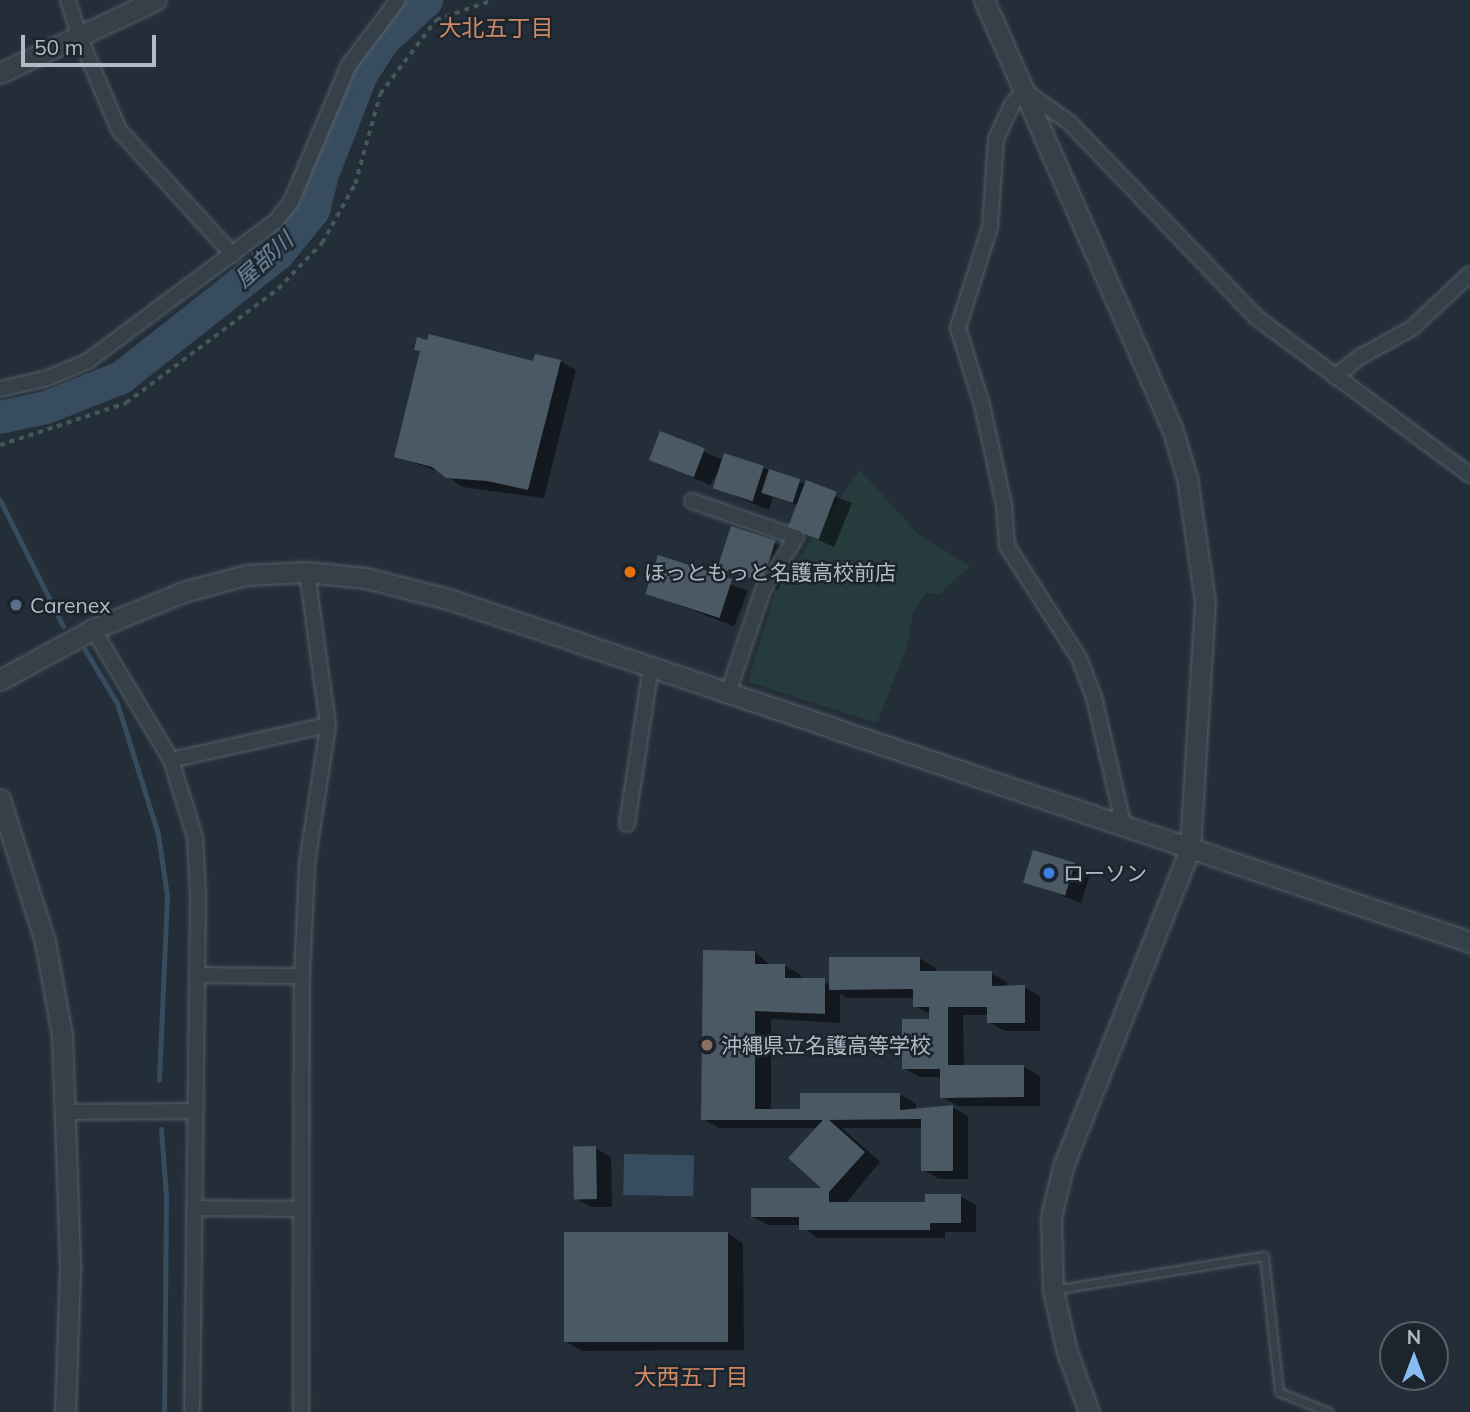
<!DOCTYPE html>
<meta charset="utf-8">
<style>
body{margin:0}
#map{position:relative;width:1470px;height:1412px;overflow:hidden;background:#232e39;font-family:Mulish,"Noto Sans JP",sans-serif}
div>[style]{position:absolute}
.green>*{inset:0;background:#263b3b}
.water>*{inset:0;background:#374c5f;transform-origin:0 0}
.shadow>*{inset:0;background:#0007;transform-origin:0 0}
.stream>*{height:5px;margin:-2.5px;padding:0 2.5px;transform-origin:2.5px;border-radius:2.5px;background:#374c5f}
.river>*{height:33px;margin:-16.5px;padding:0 16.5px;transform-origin:16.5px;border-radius:16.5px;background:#374c5f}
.building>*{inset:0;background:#4b5964;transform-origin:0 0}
.path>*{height:3.5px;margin-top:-1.75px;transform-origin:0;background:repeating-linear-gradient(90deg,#455859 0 5px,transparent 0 10px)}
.roads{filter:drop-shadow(0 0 2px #545e67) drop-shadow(0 0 2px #545e67)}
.service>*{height:7px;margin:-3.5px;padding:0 3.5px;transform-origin:3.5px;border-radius:3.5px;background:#364049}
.minor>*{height:14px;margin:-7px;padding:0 7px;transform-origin:7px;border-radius:7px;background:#364049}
.tertiary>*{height:19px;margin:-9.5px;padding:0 9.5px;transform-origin:9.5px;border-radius:9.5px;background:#364049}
.dots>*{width:19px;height:19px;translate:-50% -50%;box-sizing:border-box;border:4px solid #1c252e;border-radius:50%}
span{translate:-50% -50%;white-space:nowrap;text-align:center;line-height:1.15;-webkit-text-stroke:5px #1c252e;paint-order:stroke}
.poi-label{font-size:21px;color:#b1bbc5}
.left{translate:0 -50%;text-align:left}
.neighbourhood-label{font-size:23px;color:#ce8864}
.water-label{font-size:23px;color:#738fa7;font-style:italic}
.north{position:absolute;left:1379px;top:1321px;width:70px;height:70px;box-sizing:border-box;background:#1c252e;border:2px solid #58616a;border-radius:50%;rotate:0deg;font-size:19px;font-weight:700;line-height:28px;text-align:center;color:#b1bbc5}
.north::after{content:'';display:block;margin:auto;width:24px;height:32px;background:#8abcf2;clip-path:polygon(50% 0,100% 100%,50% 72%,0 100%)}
.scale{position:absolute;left:21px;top:35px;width:135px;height:32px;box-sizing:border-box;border:4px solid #b1bbc5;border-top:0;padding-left:9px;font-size:21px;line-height:24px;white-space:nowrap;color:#b1bbc5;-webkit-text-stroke:5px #1c252e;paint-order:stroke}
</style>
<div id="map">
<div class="green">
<i style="clip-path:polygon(860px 470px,918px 534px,970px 566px,940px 594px,926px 593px,913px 612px,907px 647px,877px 723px,748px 682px,776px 590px)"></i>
</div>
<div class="water">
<i style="left:624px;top:1154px;width:70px;height:41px;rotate:1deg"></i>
</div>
<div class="shadow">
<i style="clip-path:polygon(416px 349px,534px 363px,560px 361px,576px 370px,544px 498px,463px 487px,442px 473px,396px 456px,422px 353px)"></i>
<i style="clip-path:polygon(661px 433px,723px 460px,725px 455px,764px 468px,852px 503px,834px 547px,789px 527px,797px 505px,773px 497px,769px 510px,714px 487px,720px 470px,710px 485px,651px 459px)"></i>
<i style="clip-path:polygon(775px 543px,791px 552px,778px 590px,719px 567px)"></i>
<i style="left:660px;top:557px;width:94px;height:38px;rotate:21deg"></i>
<i style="clip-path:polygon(1074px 865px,1090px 874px,1081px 903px,1025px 881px)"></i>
<i style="clip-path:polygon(755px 952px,771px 966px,785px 966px,801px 975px,801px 980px,831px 984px,919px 958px,936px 968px,936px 973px,991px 973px,1007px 982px,1007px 987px,1024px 987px,1040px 996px,1040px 1031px,1005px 1031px,989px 1022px,989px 1015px,963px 1015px,964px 1067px,1024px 1067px,1040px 1076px,1040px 1106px,958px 1106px,942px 1097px,942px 1077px,920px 1077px,904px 1068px,931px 1021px,931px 1015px,915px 1006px,915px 998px,847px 998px,840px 994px,840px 1023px,771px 1019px,771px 1111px,802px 1111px,899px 1094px,916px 1104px,916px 1111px,952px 1107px,968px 1116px,968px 1179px,939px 1179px,923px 1170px,923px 1128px,842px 1128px,880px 1162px,845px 1204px,927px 1204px,960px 1196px,976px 1205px,976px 1232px,945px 1232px,945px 1238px,817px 1238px,801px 1225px,768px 1225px,752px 1216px,825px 1190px,818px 1128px,719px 1128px,703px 1119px)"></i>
<i style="clip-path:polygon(595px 1148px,611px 1157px,612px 1207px,591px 1207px,575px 1198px)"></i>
<i style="clip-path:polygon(727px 1233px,743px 1243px,744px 1350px,582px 1351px,566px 1342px)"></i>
</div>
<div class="stream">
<i style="left:0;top:500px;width:141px;rotate:63.4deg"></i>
<i style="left:85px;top:650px;width:62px;rotate:58.9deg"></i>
<i style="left:117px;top:703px;width:137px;rotate:72.6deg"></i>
<i style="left:158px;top:834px;width:63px;rotate:81.7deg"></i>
<i style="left:167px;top:896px;width:184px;rotate:92.5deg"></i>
<i style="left:161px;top:1129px;width:67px;rotate:85.7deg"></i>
<i style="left:166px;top:1196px;width:216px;rotate:90.5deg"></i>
</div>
<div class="river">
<i style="left:0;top:417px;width:47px;rotate:-12.3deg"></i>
<i style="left:46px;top:407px;width:81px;rotate:-21.8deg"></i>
<i style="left:121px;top:377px;width:200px;rotate:-38.3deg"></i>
<i style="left:278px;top:253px;width:55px;rotate:-50.9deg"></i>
<i style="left:313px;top:210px;width:37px;rotate:-76deg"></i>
<i style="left:322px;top:174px;width:107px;rotate:-68.7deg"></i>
<i style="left:361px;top:74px;width:40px;rotate:-57.1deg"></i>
<i style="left:383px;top:40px;width:59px;rotate:-42.9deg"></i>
</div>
<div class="building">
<i style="clip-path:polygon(429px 334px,533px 361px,535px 354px,561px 360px,528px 490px,487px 481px,446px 478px,432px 467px,394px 457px,420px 351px,414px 350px,417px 337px,427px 340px)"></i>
<i style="left:660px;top:431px;width:48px;height:31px;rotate:21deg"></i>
<i style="left:724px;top:453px;width:42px;height:37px;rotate:18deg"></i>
<i style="left:769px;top:469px;width:33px;height:25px;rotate:18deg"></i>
<i style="left:806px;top:480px;width:33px;height:51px;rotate:21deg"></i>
<i style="left:731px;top:526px;width:47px;height:44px;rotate:18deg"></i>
<i style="left:658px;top:555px;width:78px;height:41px;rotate:18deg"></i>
<i style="left:1033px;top:850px;width:44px;height:34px;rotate:17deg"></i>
<i style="clip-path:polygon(703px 950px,755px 951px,755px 964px,785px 964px,785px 978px,825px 978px,825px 1014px,755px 1011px,755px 1109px,800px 1109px,800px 1093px,900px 1093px,900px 1110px,953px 1105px,953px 1171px,921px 1171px,921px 1119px,829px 1120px,865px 1152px,829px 1192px,829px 1202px,925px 1202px,925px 1194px,961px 1194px,961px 1223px,930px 1223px,930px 1230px,799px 1230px,799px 1217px,751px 1217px,751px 1188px,821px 1188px,788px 1158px,823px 1120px,701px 1120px)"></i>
<i style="clip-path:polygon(829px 957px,920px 957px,920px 971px,992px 971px,992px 986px,1025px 985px,1025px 1023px,987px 1023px,987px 1007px,948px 1007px,948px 1065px,1024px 1065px,1024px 1097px,940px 1098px,940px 1069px,902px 1069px,902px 1019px,929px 1019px,929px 1007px,913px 1007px,913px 989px,829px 990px)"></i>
<i style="left:596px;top:1146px;width:53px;height:23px;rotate:89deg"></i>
<i style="left:728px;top:1232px;width:110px;height:164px;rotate:90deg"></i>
</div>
<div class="path">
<i style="left:0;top:445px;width:133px;rotate:-18.4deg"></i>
<i style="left:126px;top:403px;width:190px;rotate:-36.9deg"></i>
<i style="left:278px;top:289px;width:64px;rotate:-46.3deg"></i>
<i style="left:322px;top:243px;width:68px;rotate:-60.8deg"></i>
<i style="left:355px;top:184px;width:93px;rotate:-74.5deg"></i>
<i style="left:380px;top:94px;width:93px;rotate:-52.9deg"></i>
<i style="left:436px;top:20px;width:60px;rotate:-19.3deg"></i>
</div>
<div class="roads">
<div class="service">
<i style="left:1053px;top:1290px;width:214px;rotate:-9.2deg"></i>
<i style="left:1264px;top:1256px;width:137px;rotate:83.7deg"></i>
<i style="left:1279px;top:1392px;width:54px;rotate:21.8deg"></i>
</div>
<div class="minor">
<i style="left:68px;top:0;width:38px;rotate:73deg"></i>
<i style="left:79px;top:36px;width:102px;rotate:66.9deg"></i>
<i style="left:119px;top:130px;width:169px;rotate:47.6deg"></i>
<i style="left:1335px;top:377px;width:32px;rotate:-39deg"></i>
<i style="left:1360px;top:357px;width:60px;rotate:-29.1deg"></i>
<i style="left:1412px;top:328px;width:79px;rotate:-43deg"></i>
<i style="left:0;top:389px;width:49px;rotate:-12.9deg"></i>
<i style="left:48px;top:378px;width:43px;rotate:-23deg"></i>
<i style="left:88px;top:361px;width:234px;rotate:-36.7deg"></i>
<i style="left:276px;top:221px;width:24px;rotate:-52deg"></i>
<i style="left:291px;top:202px;width:149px;rotate:-67.1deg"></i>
<i style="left:349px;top:65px;width:81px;rotate:-53deg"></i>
<i style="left:692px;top:501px;width:110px;rotate:19.1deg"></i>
<i style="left:796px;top:537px;width:62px;rotate:121.9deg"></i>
<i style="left:763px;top:590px;width:109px;rotate:108.8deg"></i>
<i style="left:93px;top:629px;width:152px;rotate:59.2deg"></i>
<i style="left:627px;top:824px;width:158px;rotate:-81.3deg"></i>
<i style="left:1124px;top:827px;width:133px;rotate:-103deg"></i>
<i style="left:1094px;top:697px;width:42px;rotate:-111deg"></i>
<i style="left:1079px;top:658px;width:133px;rotate:-122.7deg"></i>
<i style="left:1007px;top:546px;width:41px;rotate:-94.2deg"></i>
<i style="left:1004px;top:505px;width:102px;rotate:-102.4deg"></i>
<i style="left:982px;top:405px;width:81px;rotate:-107.3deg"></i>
<i style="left:958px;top:328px;width:106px;rotate:-72.4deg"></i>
<i style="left:990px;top:227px;width:88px;rotate:-86.1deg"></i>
<i style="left:996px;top:139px;width:38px;rotate:-65deg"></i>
<i style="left:1012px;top:104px;width:18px;rotate:-45deg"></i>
<i style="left:1025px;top:91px;width:55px;rotate:35.4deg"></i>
<i style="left:1070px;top:123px;width:270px;rotate:46.2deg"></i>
<i style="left:1257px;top:318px;width:265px;rotate:36.4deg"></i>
<i style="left:198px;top:975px;width:104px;rotate:0.6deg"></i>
<i style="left:67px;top:1112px;width:129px;rotate:-0.4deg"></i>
<i style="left:195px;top:1208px;width:105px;rotate:0.5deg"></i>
<i style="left:192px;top:1412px;width:516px;rotate:-89.33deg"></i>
<i style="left:198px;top:896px;width:59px;rotate:-92.9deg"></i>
<i style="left:195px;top:837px;width:81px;rotate:-107.3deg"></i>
<i style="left:171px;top:760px;width:161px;rotate:-12.6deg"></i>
<i style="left:301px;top:1412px;width:436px;rotate:-89.9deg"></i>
<i style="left:302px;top:976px;width:112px;rotate:-87.4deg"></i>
<i style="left:307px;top:864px;width:141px;rotate:-81.4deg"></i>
<i style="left:328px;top:725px;width:154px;rotate:-97.8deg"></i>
</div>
<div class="tertiary">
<i style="left:984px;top:0;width:467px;rotate:66.3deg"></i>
<i style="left:1172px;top:428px;width:52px;rotate:73.3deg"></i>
<i style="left:1187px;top:478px;width:125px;rotate:81.7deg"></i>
<i style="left:1205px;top:602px;width:247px;rotate:93.5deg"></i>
<i style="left:1190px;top:849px;width:342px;rotate:111.8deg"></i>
<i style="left:1063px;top:1167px;width:51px;rotate:103.5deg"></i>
<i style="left:1051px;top:1217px;width:73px;rotate:88.4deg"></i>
<i style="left:1053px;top:1290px;width:64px;rotate:77.3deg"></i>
<i style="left:1067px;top:1352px;width:64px;rotate:69.9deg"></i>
<i style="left:0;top:73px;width:172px;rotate:-25.1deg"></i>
<i style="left:0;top:680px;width:106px;rotate:-28.7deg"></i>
<i style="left:93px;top:629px;width:97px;rotate:-22.3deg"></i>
<i style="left:183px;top:592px;width:65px;rotate:-15.1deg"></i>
<i style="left:246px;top:575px;width:61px;rotate:-2.8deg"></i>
<i style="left:307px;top:572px;width:59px;rotate:5.8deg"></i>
<i style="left:366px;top:578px;width:89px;rotate:14.3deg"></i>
<i style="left:452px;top:600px;width:1074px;rotate:18.57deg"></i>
<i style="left:0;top:799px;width:150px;rotate:72.5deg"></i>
<i style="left:45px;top:942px;width:95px;rotate:79.6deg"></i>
<i style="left:62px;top:1035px;width:234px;rotate:88deg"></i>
<i style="left:70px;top:1269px;width:143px;rotate:92deg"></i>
</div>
</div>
<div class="dots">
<i style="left:630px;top:572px;background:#e8710a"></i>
<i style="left:16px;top:605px;background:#5c6f8a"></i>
<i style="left:1049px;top:873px;background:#3f7fe0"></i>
<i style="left:707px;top:1045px;background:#8d6e63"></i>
</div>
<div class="poi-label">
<span class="left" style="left:644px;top:572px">ほっともっと名護高校前店</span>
<span class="left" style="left:30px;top:605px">Carenex</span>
<span class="left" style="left:1063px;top:873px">ローソン</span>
<span class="left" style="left:721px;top:1045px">沖縄県立名護高等学校</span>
</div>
<div class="neighbourhood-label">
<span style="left:496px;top:28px">大北五丁目</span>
<span style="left:691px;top:1377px">大西五丁目</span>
</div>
<div class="water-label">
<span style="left:264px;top:260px;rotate:-42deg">屋部川</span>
</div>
<div class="north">N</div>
<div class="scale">50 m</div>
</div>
